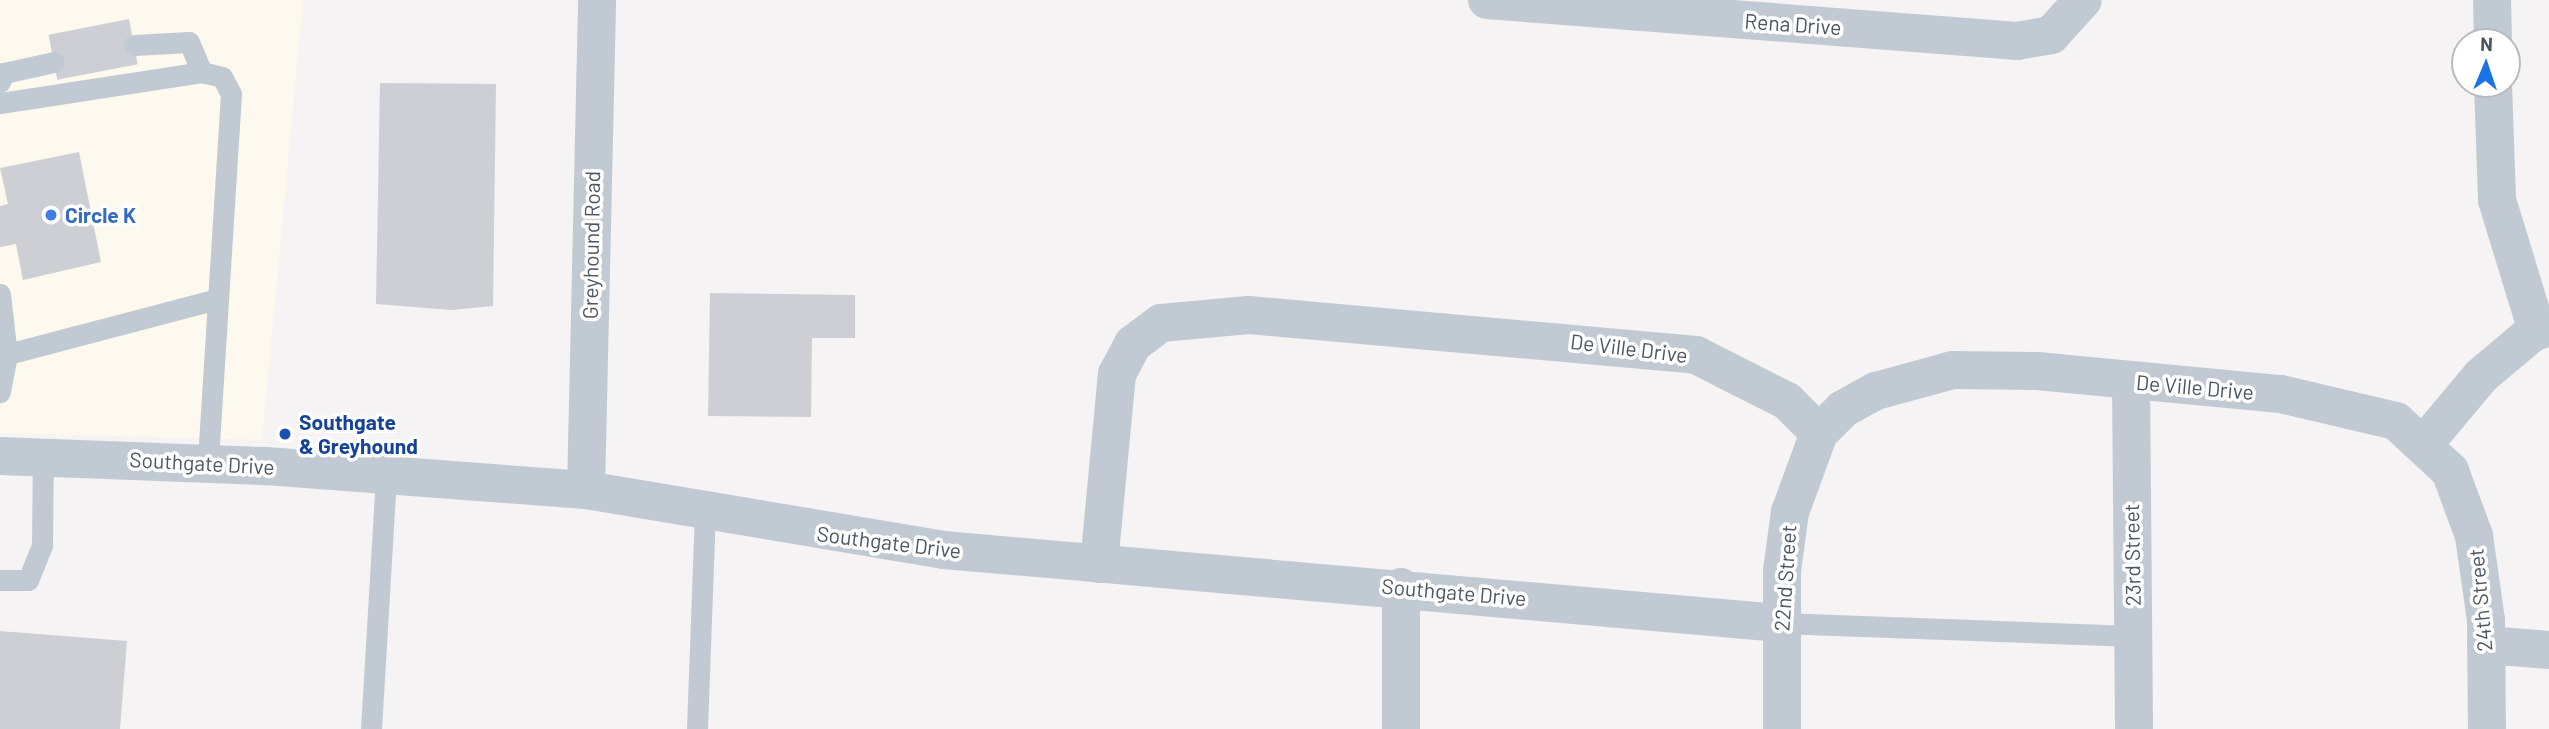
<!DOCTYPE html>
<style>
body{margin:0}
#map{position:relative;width:2549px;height:729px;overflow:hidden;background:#f5f3f3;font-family:Barlow,sans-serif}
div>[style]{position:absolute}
.commercial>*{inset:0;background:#fdf9ef}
.building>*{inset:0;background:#cdcfd5;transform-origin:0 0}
.lane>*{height:21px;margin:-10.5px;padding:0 10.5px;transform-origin:10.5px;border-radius:10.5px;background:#c1cad2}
.street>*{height:38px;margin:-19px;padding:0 19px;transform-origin:19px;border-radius:19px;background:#c1cad2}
.dots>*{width:19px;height:19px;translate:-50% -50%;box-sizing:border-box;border:4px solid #fff;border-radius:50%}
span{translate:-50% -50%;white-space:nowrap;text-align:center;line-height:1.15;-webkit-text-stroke:7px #fff;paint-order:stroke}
.street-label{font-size:21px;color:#4a5661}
.shop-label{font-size:21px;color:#366cbe;font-weight:700}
.left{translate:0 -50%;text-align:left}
.transit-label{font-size:21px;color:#164399;font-weight:700}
.north{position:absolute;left:2451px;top:28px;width:70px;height:70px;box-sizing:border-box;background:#fff;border:2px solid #b7bbc0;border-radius:50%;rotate:2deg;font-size:19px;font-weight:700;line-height:28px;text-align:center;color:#4a5661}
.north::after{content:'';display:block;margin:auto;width:24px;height:32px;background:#1a73e8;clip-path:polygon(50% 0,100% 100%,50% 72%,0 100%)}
</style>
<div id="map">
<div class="commercial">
<i style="clip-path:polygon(0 0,303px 0,262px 440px,0 433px)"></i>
</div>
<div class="building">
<i style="left:129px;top:19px;width:46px;height:82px;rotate:79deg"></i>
<i style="clip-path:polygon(380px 83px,496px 84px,493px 306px,451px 310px,376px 304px)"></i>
<i style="clip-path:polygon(79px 152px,101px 262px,23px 280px,16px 244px,0 247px,0 206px,8px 204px,0 168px)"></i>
<i style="clip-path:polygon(710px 293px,855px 295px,855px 338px,812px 338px,811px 417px,708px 416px)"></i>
<i style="clip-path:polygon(0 631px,127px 641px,120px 729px,0 729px)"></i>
</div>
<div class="lane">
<i style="left:134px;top:45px;width:55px;rotate:-3.1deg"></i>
<i style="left:189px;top:42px;width:33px;rotate:67deg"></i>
<i style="left:0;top:82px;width:10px;rotate:-66deg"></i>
<i style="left:4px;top:73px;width:51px;rotate:-12.4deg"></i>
<i style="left:0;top:103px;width:204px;rotate:-8.7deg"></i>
<i style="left:202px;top:72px;width:21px;rotate:14deg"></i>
<i style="left:222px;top:77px;width:19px;rotate:62deg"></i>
<i style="left:231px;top:94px;width:370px;rotate:93.6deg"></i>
<i style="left:0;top:294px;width:61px;rotate:83.5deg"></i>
<i style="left:7px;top:355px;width:38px;rotate:101deg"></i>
<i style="left:0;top:356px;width:220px;rotate:-14.7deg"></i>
<i style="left:0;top:580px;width:28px"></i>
<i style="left:28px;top:580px;width:38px;rotate:-68deg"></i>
<i style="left:42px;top:545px;width:89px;rotate:-89.4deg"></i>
<i style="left:1780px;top:623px;width:353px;rotate:2.1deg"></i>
<i style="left:371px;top:729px;width:254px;rotate:-86.6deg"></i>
<i style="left:697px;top:729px;width:216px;rotate:-87.9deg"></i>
</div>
<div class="street">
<i style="left:1487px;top:0;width:532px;rotate:4.42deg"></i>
<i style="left:2017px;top:41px;width:35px;rotate:-10deg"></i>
<i style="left:2051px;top:35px;width:47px;rotate:-47.6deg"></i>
<i style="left:2492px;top:0;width:42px;rotate:88.6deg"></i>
<i style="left:2493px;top:84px;width:116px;rotate:88deg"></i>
<i style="left:2497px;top:200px;width:137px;rotate:73deg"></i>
<i style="left:2131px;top:381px;width:348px;rotate:89.5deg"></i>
<i style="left:2425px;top:443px;width:87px;rotate:-50.1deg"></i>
<i style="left:2481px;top:376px;width:67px;rotate:-40.1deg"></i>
<i style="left:2532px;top:333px;width:18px;rotate:-19deg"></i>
<i style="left:0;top:456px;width:266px;rotate:2.2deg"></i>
<i style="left:266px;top:466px;width:321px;rotate:4.3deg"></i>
<i style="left:586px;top:490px;width:363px;rotate:9.5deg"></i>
<i style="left:944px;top:550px;width:839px;rotate:4.99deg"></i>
<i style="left:586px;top:490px;width:490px;rotate:-88.7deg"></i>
<i style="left:1099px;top:564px;width:191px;rotate:-84.6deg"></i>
<i style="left:1117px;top:374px;width:34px;rotate:-62deg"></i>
<i style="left:1133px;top:344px;width:35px;rotate:-37deg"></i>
<i style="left:1161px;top:323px;width:88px;rotate:-5.2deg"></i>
<i style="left:1249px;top:315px;width:449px;rotate:5.1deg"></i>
<i style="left:1696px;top:355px;width:102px;rotate:26.8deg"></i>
<i style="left:1787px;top:401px;width:45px;rotate:45deg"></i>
<i style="left:1401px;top:587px;width:142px;rotate:90deg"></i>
<i style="left:2486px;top:645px;width:63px;rotate:4.5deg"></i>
<i style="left:1782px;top:729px;width:158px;rotate:-90deg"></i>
<i style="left:1782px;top:571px;width:60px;rotate:-82.3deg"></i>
<i style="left:1790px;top:512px;width:84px;rotate:-69.8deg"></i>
<i style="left:1819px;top:433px;width:34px;rotate:-45deg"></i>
<i style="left:1843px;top:409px;width:38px;rotate:-29deg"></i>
<i style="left:1876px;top:391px;width:80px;rotate:-15.3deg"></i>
<i style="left:1953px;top:370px;width:84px;rotate:0.7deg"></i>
<i style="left:2037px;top:371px;width:245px;rotate:5.4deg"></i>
<i style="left:2281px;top:394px;width:118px;rotate:13.2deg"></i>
<i style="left:2396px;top:421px;width:74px;rotate:42.8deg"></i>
<i style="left:2450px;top:471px;width:69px;rotate:69.7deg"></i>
<i style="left:2474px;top:536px;width:85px;rotate:81.9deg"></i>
<i style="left:2486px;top:620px;width:109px;rotate:89.5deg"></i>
</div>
<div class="dots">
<i style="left:51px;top:215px;background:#3f7fe0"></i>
<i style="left:285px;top:434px;background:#1a4fb4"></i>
</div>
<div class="street-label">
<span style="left:1793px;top:24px;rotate:4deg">Rena Drive</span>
<span style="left:591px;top:245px;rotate:-89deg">Greyhound Road</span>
<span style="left:1629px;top:348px;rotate:7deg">De Ville Drive</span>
<span style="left:2195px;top:387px;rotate:5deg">De Ville Drive</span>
<span style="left:202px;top:463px;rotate:3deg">Southgate Drive</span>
<span style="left:889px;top:542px;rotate:7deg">Southgate Drive</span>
<span style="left:2132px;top:555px;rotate:-91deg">23rd Street</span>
<span style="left:1785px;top:578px;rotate:-86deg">22nd Street</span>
<span style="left:1454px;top:592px;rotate:5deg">Southgate Drive</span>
<span style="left:2480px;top:600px;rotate:-95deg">24th Street</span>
</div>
<div class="shop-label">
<span class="left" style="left:65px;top:215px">Circle K</span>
</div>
<div class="transit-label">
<span class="left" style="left:299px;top:434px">Southgate<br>&amp; Greyhound</span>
</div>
<div class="north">N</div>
</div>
